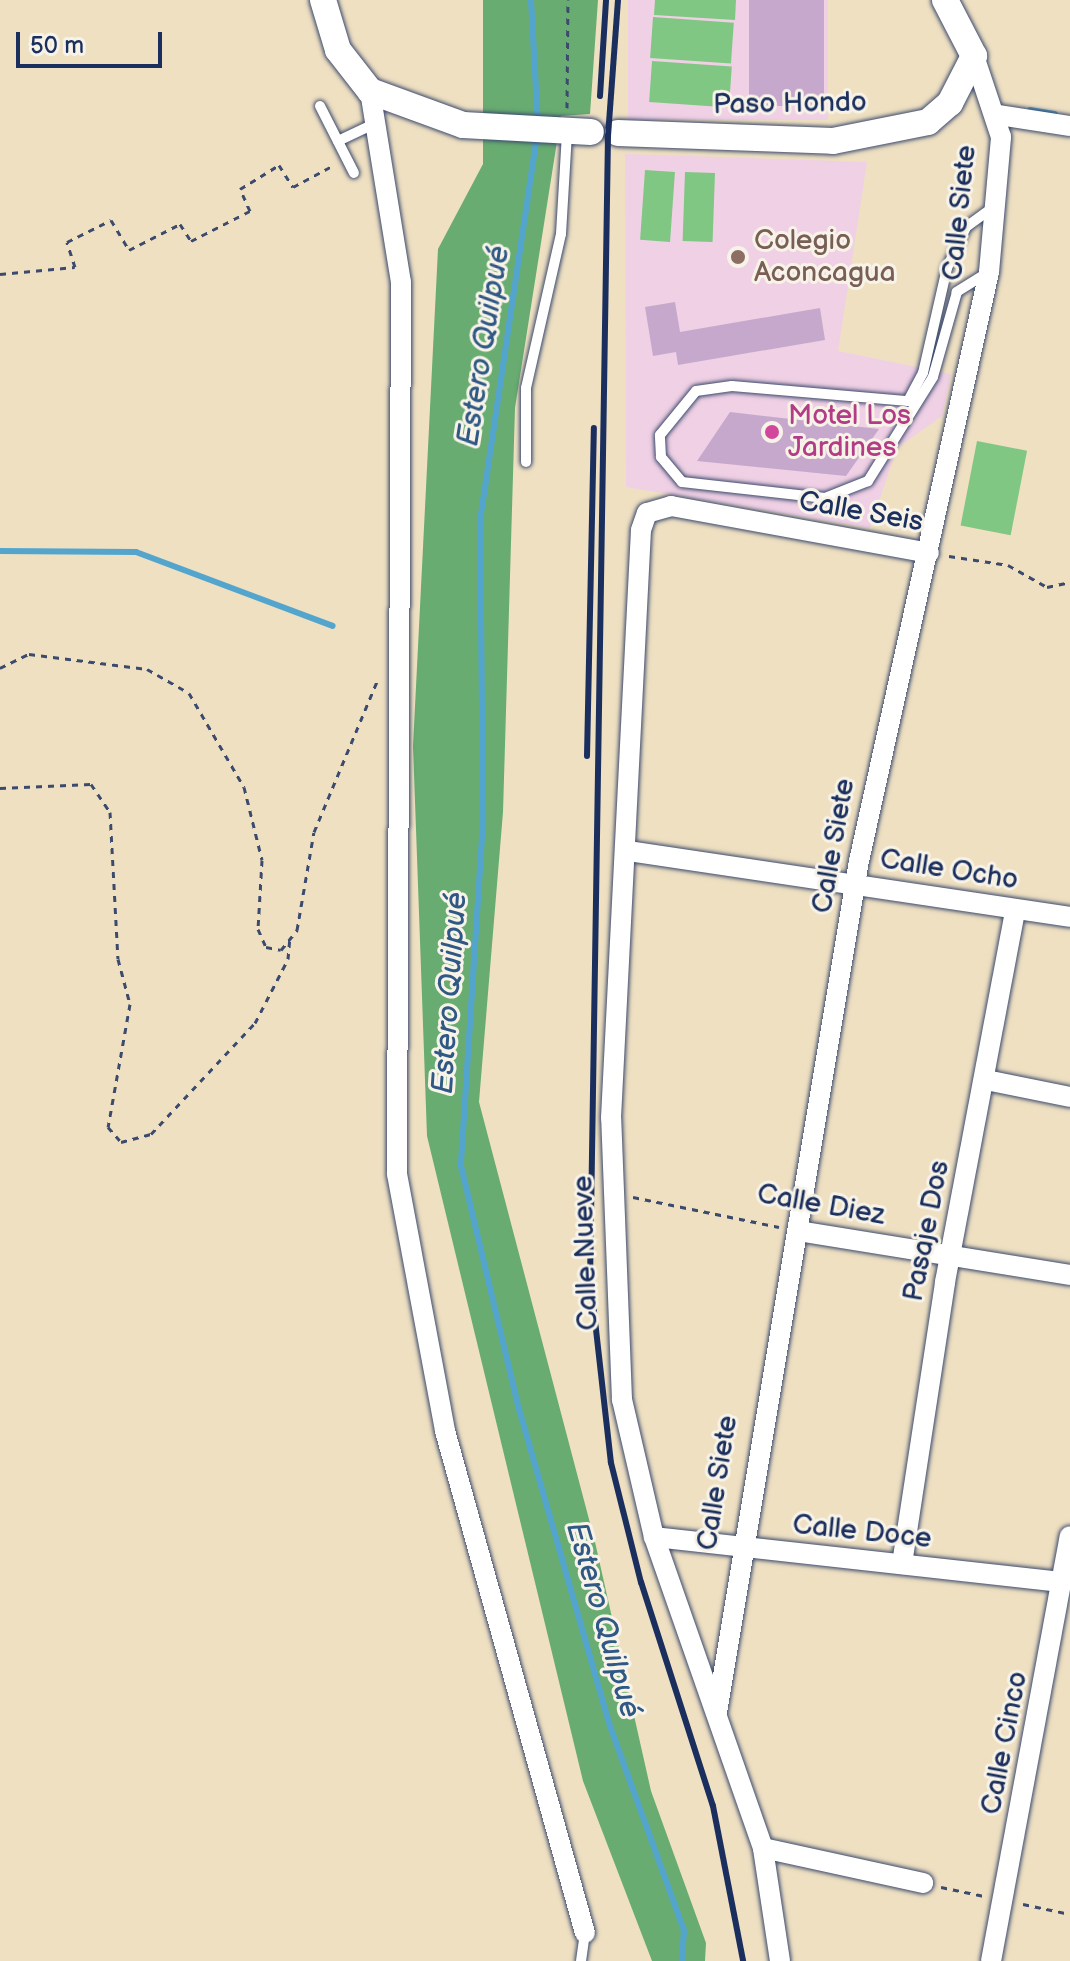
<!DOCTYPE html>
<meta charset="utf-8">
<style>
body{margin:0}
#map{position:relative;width:1070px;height:1961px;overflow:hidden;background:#efe0c2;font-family:"Balsamiq Sans",sans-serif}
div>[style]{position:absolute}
.built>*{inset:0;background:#f0d0e5;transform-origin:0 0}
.green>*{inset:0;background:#80c783;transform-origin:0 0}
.forest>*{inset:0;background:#68ac71}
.stream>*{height:6px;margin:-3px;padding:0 3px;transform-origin:3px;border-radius:3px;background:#53a5ce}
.building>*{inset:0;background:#c6a8cc;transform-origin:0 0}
.path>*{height:3px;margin-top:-1.5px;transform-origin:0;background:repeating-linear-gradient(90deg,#3b4a6d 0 6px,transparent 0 12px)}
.roads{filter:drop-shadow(0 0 2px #3b4a6d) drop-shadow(0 0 2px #3b4a6d)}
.service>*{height:10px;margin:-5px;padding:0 5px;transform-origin:5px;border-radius:5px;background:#fff}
.minor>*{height:20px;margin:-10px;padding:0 10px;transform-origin:10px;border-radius:10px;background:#fff}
.tertiary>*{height:26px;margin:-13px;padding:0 13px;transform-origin:13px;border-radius:13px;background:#fff}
.rail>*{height:6px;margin:-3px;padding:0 3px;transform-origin:3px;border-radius:3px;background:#1b2f5e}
.dots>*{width:22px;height:22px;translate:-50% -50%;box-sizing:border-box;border:4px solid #f7f3e8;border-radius:50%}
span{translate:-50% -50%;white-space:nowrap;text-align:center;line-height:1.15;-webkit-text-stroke:6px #f7f3e8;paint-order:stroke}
.street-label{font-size:28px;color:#1b2f5e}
.education-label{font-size:28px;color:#785e54}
.left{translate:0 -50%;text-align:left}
.hotel-label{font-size:28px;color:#b23c85}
.water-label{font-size:30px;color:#2f5885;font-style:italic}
.scale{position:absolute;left:16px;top:32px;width:146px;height:36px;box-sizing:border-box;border:4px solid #1b2f5e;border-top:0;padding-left:10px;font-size:24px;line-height:28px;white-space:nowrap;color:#1b2f5e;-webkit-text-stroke:6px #f7f3e8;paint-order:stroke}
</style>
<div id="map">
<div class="built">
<i style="left:628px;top:0;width:200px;height:120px"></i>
<i style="clip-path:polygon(625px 154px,867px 162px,838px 351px,951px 374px,942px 416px,897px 448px,870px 528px,626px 487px)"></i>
</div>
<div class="green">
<i style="clip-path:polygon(655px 0,736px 0,735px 20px,654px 15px)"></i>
<i style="left:653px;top:17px;width:81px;height:41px;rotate:4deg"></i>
<i style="left:652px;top:61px;width:80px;height:41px;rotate:4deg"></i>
<i style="left:645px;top:170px;width:30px;height:70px;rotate:4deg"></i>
<i style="left:685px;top:172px;width:30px;height:69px;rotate:2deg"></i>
<i style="left:977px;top:441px;width:51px;height:86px;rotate:11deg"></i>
</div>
<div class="forest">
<i style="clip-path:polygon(483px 0,598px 0,590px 114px,561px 116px,515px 408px,503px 812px,479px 1102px,595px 1542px,651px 1791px,706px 1943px,705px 1961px,652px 1961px,583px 1781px,427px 1136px,413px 746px,438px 249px,483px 164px)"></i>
</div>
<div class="stream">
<i style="left:531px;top:0;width:124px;rotate:86.8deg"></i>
<i style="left:1030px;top:110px;width:25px;rotate:9deg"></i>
<i style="left:537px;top:135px;width:388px;rotate:98.4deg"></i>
<i style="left:480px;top:519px;width:303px;rotate:89.4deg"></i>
<i style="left:483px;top:822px;width:345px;rotate:93.7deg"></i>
<i style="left:461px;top:1166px;width:250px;rotate:76.6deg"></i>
<i style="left:519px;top:1409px;width:330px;rotate:74deg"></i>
<i style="left:610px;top:1726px;width:217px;rotate:70.1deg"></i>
<i style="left:684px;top:1930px;width:31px;rotate:94deg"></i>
<i style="left:0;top:551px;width:136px;rotate:0.4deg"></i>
<i style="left:136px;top:552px;width:210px;rotate:20.6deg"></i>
</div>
<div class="building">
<i style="left:749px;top:0;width:75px;height:106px"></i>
<i style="clip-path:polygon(675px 302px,680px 332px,820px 308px,825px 340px,678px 365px,676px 352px,653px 356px,645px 307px)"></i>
<i style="clip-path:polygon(730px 412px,879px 429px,846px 476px,697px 461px)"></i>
</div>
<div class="path">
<i style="left:567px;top:108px;width:108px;rotate:-89.5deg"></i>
<i style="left:0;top:274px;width:75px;rotate:-5.3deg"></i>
<i style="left:75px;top:267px;width:26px;rotate:-108deg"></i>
<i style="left:67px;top:242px;width:49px;rotate:-26.6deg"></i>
<i style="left:111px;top:220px;width:35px;rotate:59deg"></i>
<i style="left:129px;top:250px;width:57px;rotate:-27deg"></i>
<i style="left:180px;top:224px;width:20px;rotate:57deg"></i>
<i style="left:191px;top:241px;width:66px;rotate:-27deg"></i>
<i style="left:250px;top:211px;width:24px;rotate:-114deg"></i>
<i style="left:240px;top:189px;width:46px;rotate:-31.6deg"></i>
<i style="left:279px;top:165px;width:26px;rotate:58deg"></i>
<i style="left:293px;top:187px;width:47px;rotate:-28.2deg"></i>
<i style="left:949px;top:556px;width:60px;rotate:8.7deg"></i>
<i style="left:1008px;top:565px;width:45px;rotate:29.4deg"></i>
<i style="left:1047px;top:587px;width:24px;rotate:-12deg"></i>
<i style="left:0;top:668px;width:32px;rotate:-26deg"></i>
<i style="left:29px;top:654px;width:119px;rotate:7.2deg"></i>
<i style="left:147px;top:669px;width:48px;rotate:29.7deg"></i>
<i style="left:189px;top:693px;width:109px;rotate:59.7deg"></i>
<i style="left:244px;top:787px;width:75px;rotate:76.1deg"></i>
<i style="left:262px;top:860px;width:69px;rotate:93.3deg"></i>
<i style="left:258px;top:929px;width:20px;rotate:66deg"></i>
<i style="left:266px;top:947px;width:15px;rotate:11deg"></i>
<i style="left:281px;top:950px;width:26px;rotate:-51deg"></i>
<i style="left:297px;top:930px;width:99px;rotate:-80.2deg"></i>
<i style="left:314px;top:832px;width:166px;rotate:-67.3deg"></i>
<i style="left:0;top:788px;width:91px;rotate:-2.5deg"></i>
<i style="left:91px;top:784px;width:34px;rotate:56deg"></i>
<i style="left:110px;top:812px;width:147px;rotate:86.9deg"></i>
<i style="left:118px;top:959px;width:47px;rotate:75.1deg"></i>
<i style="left:130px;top:1004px;width:125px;rotate:100.1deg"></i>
<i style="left:108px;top:1127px;width:20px;rotate:49deg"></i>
<i style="left:121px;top:1142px;width:31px;rotate:-15deg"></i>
<i style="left:151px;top:1134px;width:152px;rotate:-46.9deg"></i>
<i style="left:255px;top:1023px;width:72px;rotate:-62.7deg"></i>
<i style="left:288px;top:959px;width:21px;rotate:-85deg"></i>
<i style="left:633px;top:1197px;width:149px;rotate:11.6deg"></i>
<i style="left:941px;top:1887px;width:44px;rotate:11.8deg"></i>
<i style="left:1023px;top:1904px;width:48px;rotate:12deg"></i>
</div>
<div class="roads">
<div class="service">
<i style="left:320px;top:106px;width:75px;rotate:63.1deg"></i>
<i style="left:338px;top:141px;width:42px;rotate:-25.3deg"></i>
<i style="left:987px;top:273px;width:36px;rotate:148deg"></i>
<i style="left:957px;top:292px;width:88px;rotate:105.8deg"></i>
<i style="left:933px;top:377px;width:123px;rotate:122deg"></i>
<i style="left:868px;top:481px;width:46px;rotate:158.4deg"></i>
<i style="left:825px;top:498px;width:144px;rotate:-173.6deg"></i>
<i style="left:682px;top:482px;width:33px;rotate:-130deg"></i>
<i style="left:661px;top:457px;width:22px;rotate:-93deg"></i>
<i style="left:660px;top:435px;width:57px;rotate:-50.7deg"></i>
<i style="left:696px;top:391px;width:36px;rotate:-8deg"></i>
<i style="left:732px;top:386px;width:177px;rotate:4.9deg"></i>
<i style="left:908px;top:401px;width:32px;rotate:-62deg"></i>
<i style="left:923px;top:373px;width:108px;rotate:-77.1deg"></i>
<i style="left:947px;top:268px;width:45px;rotate:-65.1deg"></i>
<i style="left:966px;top:227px;width:34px;rotate:-36deg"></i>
<i style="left:526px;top:462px;width:74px;rotate:-90deg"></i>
<i style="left:526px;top:388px;width:158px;rotate:-77.2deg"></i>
<i style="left:561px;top:234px;width:100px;rotate:-86.6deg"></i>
<i style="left:581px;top:1961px;width:28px;rotate:-82deg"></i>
</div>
<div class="minor">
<i style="left:370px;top:91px;width:193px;rotate:80.8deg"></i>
<i style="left:401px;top:282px;width:892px;rotate:90.26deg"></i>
<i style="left:397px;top:1174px;width:261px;rotate:79.4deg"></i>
<i style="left:445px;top:1431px;width:521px;rotate:74.42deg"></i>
<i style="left:998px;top:115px;width:73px;rotate:8.7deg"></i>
<i style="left:629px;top:851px;width:446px;rotate:8.5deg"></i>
<i style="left:986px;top:1080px;width:86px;rotate:11.4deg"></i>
<i style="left:798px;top:1231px;width:276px;rotate:9.2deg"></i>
<i style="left:654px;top:1537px;width:411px;rotate:6.3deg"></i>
<i style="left:902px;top:1564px;width:285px;rotate:-81.3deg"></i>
<i style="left:945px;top:1282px;width:379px;rotate:-79.3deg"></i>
<i style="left:717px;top:1712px;width:863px;rotate:-80.53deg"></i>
<i style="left:859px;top:861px;width:603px;rotate:-77.55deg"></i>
<i style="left:989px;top:272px;width:136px;rotate:-84.9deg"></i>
<i style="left:1001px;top:137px;width:85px;rotate:-108.4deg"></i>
<i style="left:763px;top:1848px;width:164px;rotate:12.3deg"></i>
<i style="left:780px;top:1961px;width:114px;rotate:-98.6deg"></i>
<i style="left:763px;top:1848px;width:330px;rotate:-109.3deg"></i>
<i style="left:654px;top:1537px;width:141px;rotate:-103.1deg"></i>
<i style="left:622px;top:1400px;width:282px;rotate:-92.2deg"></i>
<i style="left:611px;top:1118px;width:589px;rotate:-87.08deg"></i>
<i style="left:641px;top:530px;width:18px;rotate:-71deg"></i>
<i style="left:647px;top:513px;width:25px;rotate:-16deg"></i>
<i style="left:671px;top:506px;width:262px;rotate:10.3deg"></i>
<i style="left:991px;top:1961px;width:432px;rotate:-79.5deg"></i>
</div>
<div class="tertiary">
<i style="left:323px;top:0;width:52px;rotate:73.3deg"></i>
<i style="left:338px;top:50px;width:52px;rotate:52deg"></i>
<i style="left:370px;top:91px;width:99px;rotate:20.1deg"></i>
<i style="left:463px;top:125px;width:128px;rotate:3.1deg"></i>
<i style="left:618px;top:133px;width:215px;rotate:2.1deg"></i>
<i style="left:833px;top:141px;width:97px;rotate:-11.3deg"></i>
<i style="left:928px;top:122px;width:29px;rotate:-41deg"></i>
<i style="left:950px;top:103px;width:53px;rotate:-62.9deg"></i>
<i style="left:974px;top:56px;width:63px;rotate:-117.4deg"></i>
</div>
</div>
<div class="rail">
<i style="left:618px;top:0;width:136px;rotate:94.2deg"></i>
<i style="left:608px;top:136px;width:1140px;rotate:90.9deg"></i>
<i style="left:590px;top:1276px;width:188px;rotate:83.6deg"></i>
<i style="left:611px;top:1463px;width:123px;rotate:75.9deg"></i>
<i style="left:641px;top:1582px;width:235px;rotate:72.2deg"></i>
<i style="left:713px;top:1806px;width:158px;rotate:79deg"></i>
<i style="left:600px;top:96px;width:96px;rotate:-86.4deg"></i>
<i style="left:587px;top:756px;width:328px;rotate:-88.8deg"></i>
</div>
<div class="dots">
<i style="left:738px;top:257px;background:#8d6e63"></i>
<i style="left:772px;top:432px;background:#d1479c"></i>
</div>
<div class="street-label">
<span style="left:790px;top:104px;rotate:-1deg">Paso Hondo</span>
<span style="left:960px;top:213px;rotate:-84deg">Calle Siete</span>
<span style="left:861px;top:512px;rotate:10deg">Calle Seis</span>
<span style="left:834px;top:846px;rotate:-80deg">Calle Siete</span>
<span style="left:949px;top:870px;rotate:9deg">Calle Ocho</span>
<span style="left:821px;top:1205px;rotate:10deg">Calle Diez</span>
<span style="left:927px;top:1231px;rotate:-79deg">Pasaje Dos</span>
<span style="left:586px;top:1253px;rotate:-92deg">Calle Nueve</span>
<span style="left:718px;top:1483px;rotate:-81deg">Calle Siete</span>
<span style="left:862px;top:1532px;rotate:6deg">Calle Doce</span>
<span style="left:1005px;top:1743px;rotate:-79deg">Calle Cinco</span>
</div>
<div class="education-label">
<span class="left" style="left:754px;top:257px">Colegio<br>Aconcagua</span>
</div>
<div class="hotel-label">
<span class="left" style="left:788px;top:432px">Motel Los<br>Jardines</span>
</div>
<div class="water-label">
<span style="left:484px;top:346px;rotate:-81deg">Estero Quilpué</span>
<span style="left:450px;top:993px;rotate:-86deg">Estero Quilpué</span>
<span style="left:603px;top:1620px;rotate:74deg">Estero Quilpué</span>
</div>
<div class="scale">50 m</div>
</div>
